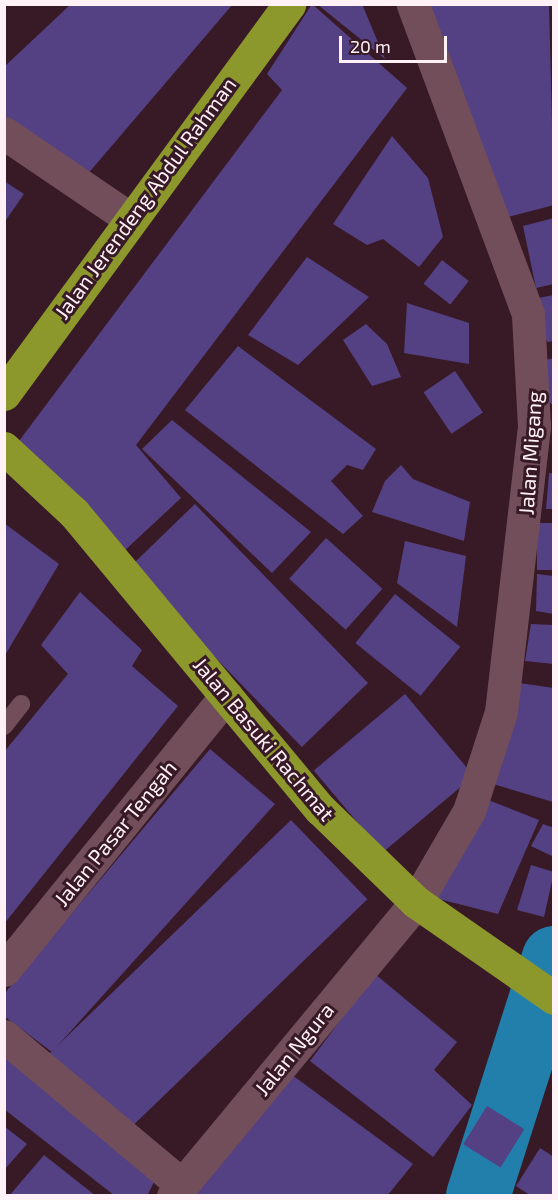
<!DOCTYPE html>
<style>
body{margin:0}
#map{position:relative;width:558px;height:1200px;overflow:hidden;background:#381926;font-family:"Exo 2",sans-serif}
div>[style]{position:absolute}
.river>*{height:64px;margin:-32px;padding:0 32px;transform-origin:32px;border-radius:32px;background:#227fab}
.building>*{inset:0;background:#544183;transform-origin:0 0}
.lane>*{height:18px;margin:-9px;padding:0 9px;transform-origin:9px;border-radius:9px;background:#724e5b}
.street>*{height:33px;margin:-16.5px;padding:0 16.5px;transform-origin:16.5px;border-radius:16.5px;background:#724e5b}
.highway>*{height:33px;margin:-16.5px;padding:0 16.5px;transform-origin:16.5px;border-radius:16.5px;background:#8d982c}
span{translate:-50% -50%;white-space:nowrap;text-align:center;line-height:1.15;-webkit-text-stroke:6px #381926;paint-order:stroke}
.street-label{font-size:21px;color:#fff1f6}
.frame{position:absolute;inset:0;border:6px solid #fff1f6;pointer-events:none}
.scale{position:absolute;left:339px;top:36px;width:108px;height:27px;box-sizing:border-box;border:3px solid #fff1f6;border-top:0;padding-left:8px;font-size:18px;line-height:21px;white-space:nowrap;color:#fff1f6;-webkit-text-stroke:4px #381926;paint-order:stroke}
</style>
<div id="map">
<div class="river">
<i style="left:478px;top:1196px;width:250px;rotate:-72.3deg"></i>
</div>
<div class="building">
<i style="clip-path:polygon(71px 4px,233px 4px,86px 176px,4px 115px,4px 67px)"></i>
<i style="clip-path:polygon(312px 4px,407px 88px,136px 445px,181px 498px,122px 553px,19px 441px,282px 90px,267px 74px)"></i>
<i style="clip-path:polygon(317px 4px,362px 4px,385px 59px)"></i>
<i style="clip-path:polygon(429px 4px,549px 4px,554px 205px,496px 220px)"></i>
<i style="clip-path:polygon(392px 136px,428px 178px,443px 237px,419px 267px,383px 239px,367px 245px,333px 224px)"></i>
<i style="clip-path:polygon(4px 181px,24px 194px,4px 223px)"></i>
<i style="clip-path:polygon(554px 218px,554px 284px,536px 288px,523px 226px)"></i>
<i style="clip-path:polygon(307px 257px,369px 297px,298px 365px,248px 335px)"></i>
<i style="left:442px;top:260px;width:34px;height:30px;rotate:38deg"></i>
<i style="clip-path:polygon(554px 295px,554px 341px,547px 342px,533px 299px)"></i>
<i style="clip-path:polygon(407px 303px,469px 323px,469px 364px,404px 353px)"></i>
<i style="clip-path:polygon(366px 324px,387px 344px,401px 377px,372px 386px,343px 340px)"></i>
<i style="clip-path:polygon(238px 346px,376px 449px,363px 470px,347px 465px,331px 481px,363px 516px,343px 534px,185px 410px)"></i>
<i style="clip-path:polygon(554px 358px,554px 406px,546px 400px,541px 361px)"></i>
<i style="left:455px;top:371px;width:50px;height:38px;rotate:56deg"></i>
<i style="clip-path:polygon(172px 420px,311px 532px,272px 573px,142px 449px)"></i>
<i style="clip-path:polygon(401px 465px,413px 479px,470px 502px,464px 541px,372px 512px,385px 481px)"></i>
<i style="clip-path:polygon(549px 473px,554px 473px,554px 509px,546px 509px)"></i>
<i style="left:195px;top:504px;width:249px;height:92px;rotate:46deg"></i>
<i style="clip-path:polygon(4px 523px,59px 564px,4px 657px)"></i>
<i style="left:537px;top:523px;width:17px;height:47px"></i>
<i style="left:326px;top:538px;width:76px;height:55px;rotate:42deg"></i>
<i style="clip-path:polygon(405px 541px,466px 556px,457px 627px,397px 583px)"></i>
<i style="clip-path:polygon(537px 574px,554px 576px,554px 614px,536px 611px)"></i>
<i style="clip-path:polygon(80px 592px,142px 650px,132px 666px,178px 706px,4px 924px,4px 752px,68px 674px,41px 645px)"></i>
<i style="left:395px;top:594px;width:84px;height:63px;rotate:39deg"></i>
<i style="clip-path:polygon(531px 624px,554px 625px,554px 664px,525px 661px)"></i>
<i style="clip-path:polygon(512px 682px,554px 688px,553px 802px,493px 784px)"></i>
<i style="left:405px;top:694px;width:107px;height:119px;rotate:50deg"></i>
<i style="clip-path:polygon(210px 749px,275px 804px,52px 1052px,4px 1016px,4px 994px)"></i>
<i style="clip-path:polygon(483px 798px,539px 820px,498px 914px,427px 896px)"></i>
<i style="left:291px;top:820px;width:110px;height:336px;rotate:46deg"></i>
<i style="clip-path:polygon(543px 824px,554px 828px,554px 857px,531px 846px)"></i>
<i style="clip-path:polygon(531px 865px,554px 872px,544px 917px,517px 910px)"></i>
<i style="clip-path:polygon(375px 974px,457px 1042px,434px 1070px,472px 1105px,433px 1157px,310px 1061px)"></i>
<i style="clip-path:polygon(4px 1057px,157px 1176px,147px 1196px,115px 1196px,4px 1109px)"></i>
<i style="clip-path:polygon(288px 1072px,413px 1164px,387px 1196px,190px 1196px)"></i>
<i style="left:487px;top:1106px;width:44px;height:45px;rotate:32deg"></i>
<i style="clip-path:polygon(4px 1126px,27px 1144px,4px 1170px)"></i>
<i style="clip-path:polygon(540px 1148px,554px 1157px,554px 1196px,531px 1196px,516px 1186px)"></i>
<i style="clip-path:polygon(44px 1155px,96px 1196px,9px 1196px)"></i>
</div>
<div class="lane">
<i style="left:4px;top:726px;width:28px;rotate:-52deg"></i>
</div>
<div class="street">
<i style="left:4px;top:133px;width:151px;rotate:34.2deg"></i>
<i style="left:4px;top:970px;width:353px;rotate:-51deg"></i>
<i style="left:4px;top:1036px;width:232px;rotate:39.9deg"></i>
<i style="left:173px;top:1196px;width:381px;rotate:-50.4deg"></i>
<i style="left:416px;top:902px;width:105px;rotate:-59.8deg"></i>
<i style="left:469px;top:811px;width:104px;rotate:-72.1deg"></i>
<i style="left:501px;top:712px;width:288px;rotate:-83.4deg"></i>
<i style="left:534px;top:426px;width:112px;rotate:-93.1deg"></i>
<i style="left:528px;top:314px;width:331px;rotate:-110.4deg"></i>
</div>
<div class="highway">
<i style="left:4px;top:394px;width:483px;rotate:-53.8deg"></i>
<i style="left:4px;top:448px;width:96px;rotate:42.9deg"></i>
<i style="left:74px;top:513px;width:385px;rotate:50.3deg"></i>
<i style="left:320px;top:809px;width:134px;rotate:44.1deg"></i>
<i style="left:416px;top:902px;width:168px;rotate:34.8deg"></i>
</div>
<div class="street-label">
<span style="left:145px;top:198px;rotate:-54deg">Jalan Jerendeng Abdul Rahman</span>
<span style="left:530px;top:453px;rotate:-86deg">Jalan Migang</span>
<span style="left:264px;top:739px;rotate:50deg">Jalan Basuki Rachmat</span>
<span style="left:115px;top:833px;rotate:-51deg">Jalan Pasar Tengah</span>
<span style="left:294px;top:1049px;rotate:-51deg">Jalan Ngura</span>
</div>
<div class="frame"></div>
<div class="scale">20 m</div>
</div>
